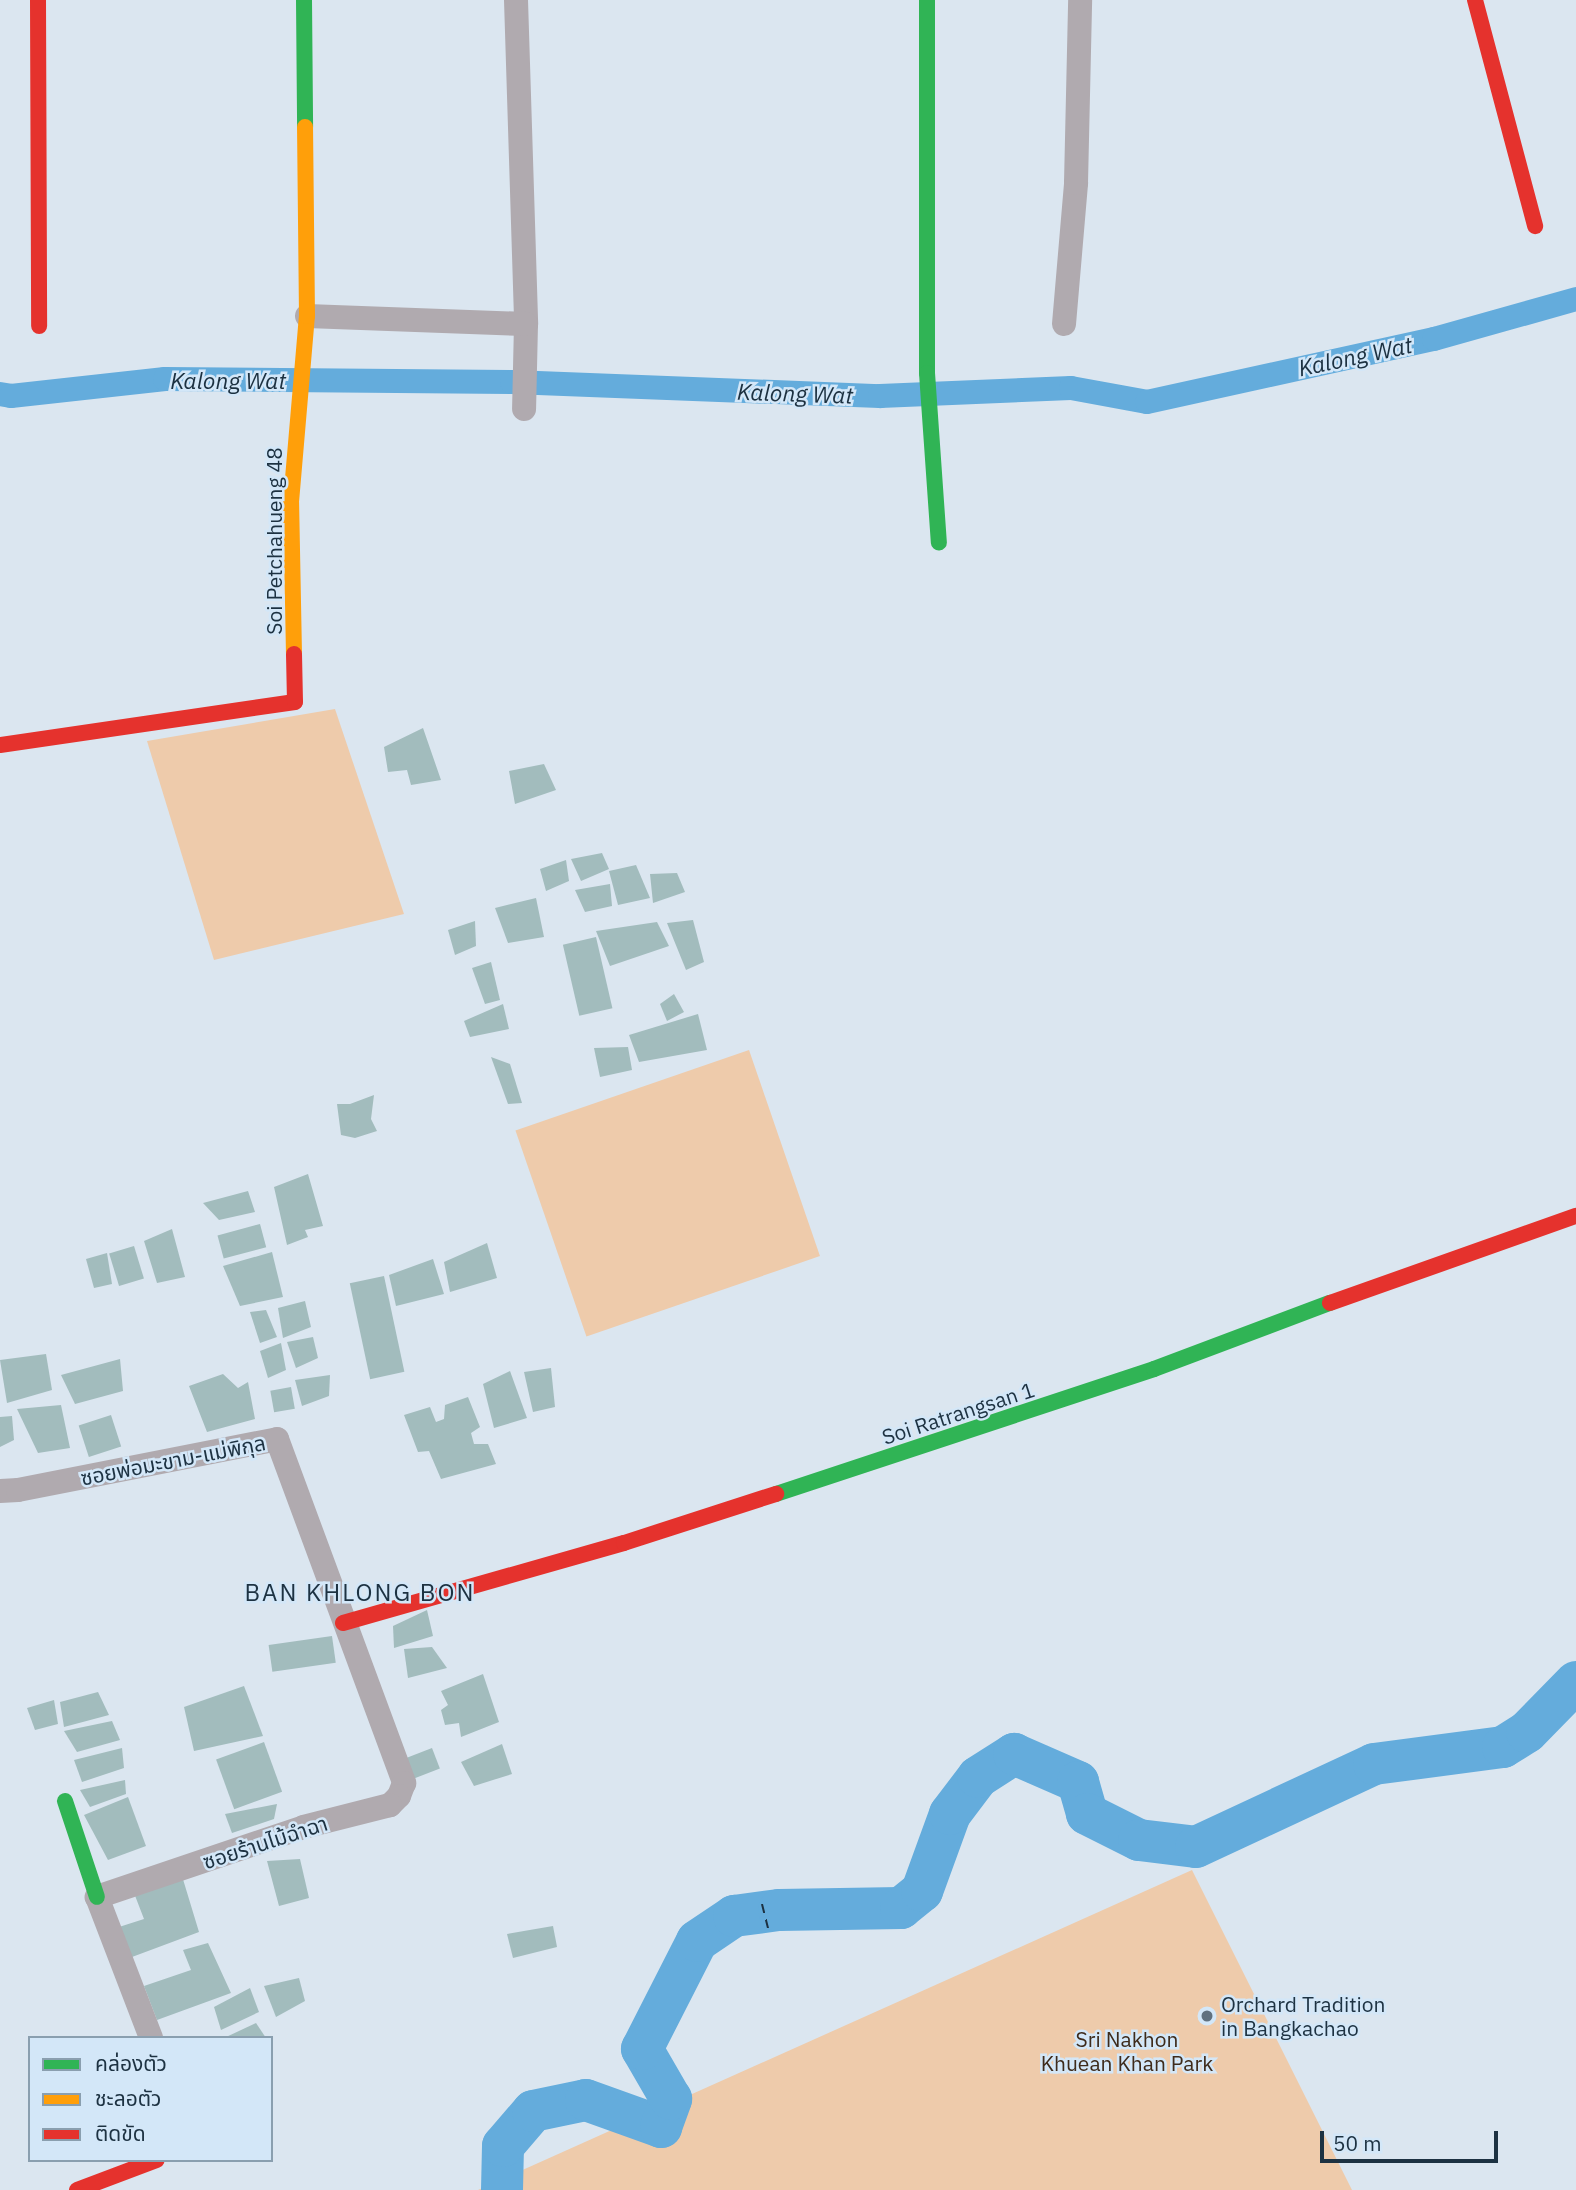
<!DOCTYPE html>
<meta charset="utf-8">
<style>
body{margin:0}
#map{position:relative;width:1576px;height:2190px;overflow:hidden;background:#dbe6f0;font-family:"IBM Plex Sans","Noto Sans Thai",sans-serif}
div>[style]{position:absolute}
.green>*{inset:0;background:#eecbab;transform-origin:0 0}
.canal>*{height:24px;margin:-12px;padding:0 12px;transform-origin:12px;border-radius:12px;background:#64acdc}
.river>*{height:42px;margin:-21px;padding:0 21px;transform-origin:21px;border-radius:21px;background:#64acdc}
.ferry>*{height:2px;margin-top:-1px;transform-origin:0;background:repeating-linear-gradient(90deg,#1c3141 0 9px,transparent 0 16px)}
.building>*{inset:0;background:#a2bcbd;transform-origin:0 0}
.street>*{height:24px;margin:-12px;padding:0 12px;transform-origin:12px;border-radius:12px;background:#b0aaaf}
.fast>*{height:16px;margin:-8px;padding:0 8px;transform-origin:8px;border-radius:8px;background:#30b455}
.slow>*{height:16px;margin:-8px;padding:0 8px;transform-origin:8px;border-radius:8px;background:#ff9f0a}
.jam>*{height:16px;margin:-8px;padding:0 8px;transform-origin:8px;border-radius:8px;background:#e5322d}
.dots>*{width:19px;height:19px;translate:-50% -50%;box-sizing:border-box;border:4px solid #d3e7f8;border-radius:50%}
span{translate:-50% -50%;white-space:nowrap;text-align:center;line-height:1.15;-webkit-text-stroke:5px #d3e7f8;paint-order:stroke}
.street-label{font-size:21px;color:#1d3242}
.poi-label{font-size:21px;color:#1d3242}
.left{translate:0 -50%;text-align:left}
.park-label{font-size:21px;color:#3e2b1b}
.water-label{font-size:23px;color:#1c3141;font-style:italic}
.quarter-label{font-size:24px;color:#1d3242;letter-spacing:2px}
.legend{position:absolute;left:28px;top:2036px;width:245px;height:126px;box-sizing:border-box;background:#d3e7f8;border:2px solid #8a9faf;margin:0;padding:9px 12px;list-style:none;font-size:21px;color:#1d3242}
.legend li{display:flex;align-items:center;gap:14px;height:35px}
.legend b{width:35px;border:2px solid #8a9faf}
.scale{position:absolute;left:1320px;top:2131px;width:178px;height:32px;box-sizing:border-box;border:4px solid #1d3242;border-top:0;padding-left:9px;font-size:21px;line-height:24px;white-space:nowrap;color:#1d3242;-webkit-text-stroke:5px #d3e7f8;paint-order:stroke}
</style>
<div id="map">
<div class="green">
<i style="clip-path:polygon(335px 709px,404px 914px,214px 960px,147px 741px)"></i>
<i style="left:749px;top:1050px;width:218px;height:247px;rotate:71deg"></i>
<i style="clip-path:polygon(1192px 1870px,1352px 2190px,478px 2190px)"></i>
</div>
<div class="canal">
<i style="left:0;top:394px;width:11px;rotate:10deg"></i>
<i style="left:11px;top:396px;width:155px;rotate:-6.3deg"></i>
<i style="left:165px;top:379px;width:347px;rotate:0.5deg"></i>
<i style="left:512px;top:382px;width:368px;rotate:2.2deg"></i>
<i style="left:880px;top:396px;width:191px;rotate:-2.4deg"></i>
<i style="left:1071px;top:388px;width:77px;rotate:10.4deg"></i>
<i style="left:1147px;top:402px;width:294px;rotate:-12.4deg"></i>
<i style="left:1434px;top:339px;width:148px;rotate:-15.7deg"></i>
</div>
<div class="river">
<i style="left:502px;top:2190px;width:44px;rotate:-88.7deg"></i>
<i style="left:503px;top:2146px;width:46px;rotate:-49.4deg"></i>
<i style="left:533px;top:2111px;width:54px;rotate:-11.7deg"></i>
<i style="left:586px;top:2100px;width:80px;rotate:19.8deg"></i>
<i style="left:661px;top:2127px;width:30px;rotate:-70deg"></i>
<i style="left:671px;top:2099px;width:58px;rotate:-120.1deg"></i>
<i style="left:642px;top:2049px;width:121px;rotate:-63deg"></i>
<i style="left:697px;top:1941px;width:45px;rotate:-34deg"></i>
<i style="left:734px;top:1916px;width:45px;rotate:-7.6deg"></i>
<i style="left:779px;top:1910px;width:122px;rotate:-0.9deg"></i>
<i style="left:901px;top:1908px;width:27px;rotate:-39deg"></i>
<i style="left:922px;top:1891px;width:82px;rotate:-70deg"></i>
<i style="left:950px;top:1814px;width:46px;rotate:-52.9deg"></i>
<i style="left:978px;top:1777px;width:43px;rotate:-32.6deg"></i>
<i style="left:1014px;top:1754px;width:70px;rotate:23.6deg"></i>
<i style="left:1078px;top:1782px;width:33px;rotate:74deg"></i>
<i style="left:1087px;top:1814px;width:58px;rotate:26.6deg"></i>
<i style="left:1139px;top:1840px;width:57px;rotate:7deg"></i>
<i style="left:1196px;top:1847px;width:196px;rotate:-25deg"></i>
<i style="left:1374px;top:1764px;width:130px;rotate:-7.5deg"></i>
<i style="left:1503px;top:1747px;width:28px;rotate:-32deg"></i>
<i style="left:1527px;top:1732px;width:70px;rotate:-45.6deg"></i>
</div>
<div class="ferry">
<i style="left:762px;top:1904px;width:29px;rotate:76deg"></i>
</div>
<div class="building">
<i style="clip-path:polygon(423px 728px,441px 780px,411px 785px,407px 770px,388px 772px,384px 747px)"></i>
<i style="clip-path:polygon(544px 764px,556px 790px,515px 804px,509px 771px)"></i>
<i style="clip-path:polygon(602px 853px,609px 869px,581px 881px,571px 859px)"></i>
<i style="clip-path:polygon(566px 860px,569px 881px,546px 891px,540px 869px)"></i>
<i style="clip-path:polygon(636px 865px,650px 898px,618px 905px,609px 871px)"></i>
<i style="clip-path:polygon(677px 873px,685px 892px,653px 903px,650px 874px)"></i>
<i style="clip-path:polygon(610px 884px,612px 906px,585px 912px,575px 890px)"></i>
<i style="clip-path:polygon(536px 898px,544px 937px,508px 943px,495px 908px)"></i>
<i style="clip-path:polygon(693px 920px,704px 962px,686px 970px,667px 923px)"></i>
<i style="clip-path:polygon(475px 921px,476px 946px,455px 955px,448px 930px)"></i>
<i style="clip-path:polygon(657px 922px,669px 946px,610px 966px,596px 931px)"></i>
<i style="left:596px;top:937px;width:73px;height:34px;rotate:77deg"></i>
<i style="clip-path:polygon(491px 962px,500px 1000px,485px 1004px,472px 968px)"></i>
<i style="clip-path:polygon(674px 994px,684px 1012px,667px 1021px,660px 1004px)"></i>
<i style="clip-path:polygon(503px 1004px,509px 1029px,470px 1037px,464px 1021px)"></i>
<i style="clip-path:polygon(698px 1014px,707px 1050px,639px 1062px,629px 1035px)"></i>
<i style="clip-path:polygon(628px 1047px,632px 1070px,600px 1077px,594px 1048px)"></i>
<i style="clip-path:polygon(491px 1057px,510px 1064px,522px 1103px,508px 1104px)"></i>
<i style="clip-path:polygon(374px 1095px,371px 1119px,377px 1131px,355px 1138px,341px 1135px,337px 1104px,350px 1104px)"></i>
<i style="clip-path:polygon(308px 1174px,323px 1226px,305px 1230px,308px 1237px,287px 1245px,274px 1187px)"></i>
<i style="clip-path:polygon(248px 1191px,255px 1212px,219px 1220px,203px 1203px)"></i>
<i style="left:260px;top:1224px;width:24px;height:44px;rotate:75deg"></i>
<i style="clip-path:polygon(172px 1229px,185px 1277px,157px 1283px,144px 1241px)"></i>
<i style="clip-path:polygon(487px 1243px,497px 1278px,450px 1292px,444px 1262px)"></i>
<i style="left:134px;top:1246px;width:34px;height:26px;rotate:73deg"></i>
<i style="clip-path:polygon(272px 1252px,283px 1297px,240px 1306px,223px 1266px)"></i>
<i style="clip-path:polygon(107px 1253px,112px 1284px,94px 1288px,86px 1259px)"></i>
<i style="clip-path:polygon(433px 1259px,444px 1294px,396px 1306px,389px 1275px)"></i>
<i style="left:384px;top:1276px;width:98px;height:35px;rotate:78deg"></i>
<i style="clip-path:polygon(305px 1301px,311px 1327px,283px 1338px,278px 1308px)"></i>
<i style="clip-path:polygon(266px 1310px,277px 1337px,260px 1343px,250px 1312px)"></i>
<i style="clip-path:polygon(313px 1337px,318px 1358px,296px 1368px,287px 1342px)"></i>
<i style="clip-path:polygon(281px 1343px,286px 1370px,268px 1378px,260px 1351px)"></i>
<i style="clip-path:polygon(46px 1354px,52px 1390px,7px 1403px,0 1360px)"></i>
<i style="clip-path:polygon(120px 1359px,123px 1391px,75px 1404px,61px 1375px)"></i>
<i style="clip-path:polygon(551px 1368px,555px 1407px,533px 1412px,524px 1372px)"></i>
<i style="clip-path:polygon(510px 1371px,527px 1418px,494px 1428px,483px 1384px)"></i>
<i style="clip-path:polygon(223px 1374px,238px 1388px,248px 1382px,255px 1419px,207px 1432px,189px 1386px)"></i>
<i style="clip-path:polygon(330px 1375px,329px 1396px,302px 1406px,295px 1380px)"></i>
<i style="left:291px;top:1387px;width:22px;height:21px;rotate:80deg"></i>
<i style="clip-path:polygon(468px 1397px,480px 1427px,471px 1433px,474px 1444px,488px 1444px,496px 1464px,441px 1479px,429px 1451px,418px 1452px,404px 1415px,430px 1407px,436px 1422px,444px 1419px,445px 1405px)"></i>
<i style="clip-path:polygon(61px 1405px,70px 1448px,38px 1453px,17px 1409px)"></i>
<i style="left:111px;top:1415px;width:33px;height:34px;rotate:72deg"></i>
<i style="clip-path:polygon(12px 1416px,14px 1440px,0 1447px,0 1417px)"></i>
<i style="clip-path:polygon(427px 1610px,433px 1636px,394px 1648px,393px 1626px)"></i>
<i style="left:332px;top:1636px;width:27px;height:64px;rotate:82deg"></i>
<i style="clip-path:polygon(432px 1647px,447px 1668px,408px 1678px,404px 1649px)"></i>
<i style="clip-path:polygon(483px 1674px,499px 1722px,461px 1737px,459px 1723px,445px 1725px,441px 1710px,448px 1705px,441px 1691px)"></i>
<i style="clip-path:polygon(244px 1686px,263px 1736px,194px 1751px,184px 1707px)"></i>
<i style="clip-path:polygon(98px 1692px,109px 1715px,64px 1727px,60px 1702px)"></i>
<i style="clip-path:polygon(54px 1700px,58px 1724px,35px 1730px,27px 1708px)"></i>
<i style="clip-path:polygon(112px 1721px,120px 1740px,77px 1752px,64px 1731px)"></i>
<i style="left:264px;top:1742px;width:53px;height:51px;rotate:70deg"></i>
<i style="clip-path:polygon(502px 1744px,512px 1774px,474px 1786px,461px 1762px)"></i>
<i style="clip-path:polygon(122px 1748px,124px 1768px,82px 1782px,74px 1760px)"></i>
<i style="left:432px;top:1748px;width:22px;height:29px;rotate:69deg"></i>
<i style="clip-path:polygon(125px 1780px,126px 1794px,90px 1807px,80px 1790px)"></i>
<i style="clip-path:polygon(128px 1797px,146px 1846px,108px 1860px,84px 1815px)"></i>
<i style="clip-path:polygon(277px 1804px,274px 1819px,232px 1833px,225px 1814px)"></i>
<i style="clip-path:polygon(300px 1859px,309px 1898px,279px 1906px,267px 1861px)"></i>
<i style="clip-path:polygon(182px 1876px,199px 1932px,132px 1957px,119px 1927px,144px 1919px,134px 1893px)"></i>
<i style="clip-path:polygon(553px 1926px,557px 1947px,513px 1958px,507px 1934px)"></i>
<i style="clip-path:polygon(208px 1943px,231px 1993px,157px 2020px,144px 1986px,191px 1970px,183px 1950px)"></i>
<i style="clip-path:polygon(299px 1978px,305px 2001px,276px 2017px,264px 1986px)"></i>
<i style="clip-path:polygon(250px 1988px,259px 2012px,221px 2030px,214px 2007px)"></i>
<i style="clip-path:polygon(256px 2023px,266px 2038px,224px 2038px)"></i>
</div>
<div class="street">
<i style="left:516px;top:0;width:324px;rotate:88.2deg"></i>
<i style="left:526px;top:324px;width:85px;rotate:91.3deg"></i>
<i style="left:307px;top:316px;width:219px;rotate:2.1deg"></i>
<i style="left:1064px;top:324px;width:142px;rotate:-85.1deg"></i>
<i style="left:1076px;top:183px;width:183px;rotate:-88.7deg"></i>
<i style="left:0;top:1491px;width:18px;rotate:-3deg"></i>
<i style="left:18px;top:1490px;width:264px;rotate:-11.1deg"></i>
<i style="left:277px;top:1439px;width:367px;rotate:69.7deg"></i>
<i style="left:404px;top:1783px;width:14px;rotate:111deg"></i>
<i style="left:399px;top:1796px;width:13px;rotate:135deg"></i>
<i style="left:390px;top:1805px;width:89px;rotate:165.7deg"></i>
<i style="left:304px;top:1827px;width:219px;rotate:161.3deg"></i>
<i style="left:97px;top:1897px;width:151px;rotate:69deg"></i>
</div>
<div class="fast">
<i style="left:304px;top:0;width:127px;rotate:89.5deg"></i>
<i style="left:927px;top:0;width:373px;rotate:90deg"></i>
<i style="left:927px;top:373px;width:170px;rotate:86deg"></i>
<i style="left:776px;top:1494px;width:398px;rotate:-18.3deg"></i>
<i style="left:1154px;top:1369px;width:188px;rotate:-20.6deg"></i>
<i style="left:65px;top:1801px;width:101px;rotate:71.6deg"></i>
</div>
<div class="slow">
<i style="left:294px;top:654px;width:152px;rotate:-91.1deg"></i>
<i style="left:291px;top:502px;width:187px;rotate:-85.1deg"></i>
<i style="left:307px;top:316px;width:189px;rotate:-90.6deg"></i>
</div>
<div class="jam">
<i style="left:38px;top:0;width:326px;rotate:89.8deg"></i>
<i style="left:1475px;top:0;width:234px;rotate:75.1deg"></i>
<i style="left:0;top:745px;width:298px;rotate:-8.3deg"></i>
<i style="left:295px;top:702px;width:48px;rotate:-91.2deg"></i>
<i style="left:1330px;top:1303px;width:261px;rotate:-19.5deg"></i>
<i style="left:343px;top:1623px;width:292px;rotate:-15.9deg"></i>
<i style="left:624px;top:1543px;width:160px;rotate:-17.9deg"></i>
<i style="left:77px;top:2190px;width:85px;rotate:-20.6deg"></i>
</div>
<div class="dots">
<i style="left:1207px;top:2016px;background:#60717f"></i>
</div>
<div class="street-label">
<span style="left:274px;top:541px;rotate:-90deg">Soi Petchahueng 48</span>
<span style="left:958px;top:1413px;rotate:-18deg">Soi Ratrangsan 1</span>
<span style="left:173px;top:1460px;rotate:-11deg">ซอยพ่อมะขาม-แม่พิกุล</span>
<span style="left:265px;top:1842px;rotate:-18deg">ซอยร้านไม้ฉำฉา</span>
</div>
<div class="poi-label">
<span class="left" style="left:1221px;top:2016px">Orchard Tradition<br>in Bangkachao</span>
</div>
<div class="park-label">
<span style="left:1127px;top:2051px">Sri Nakhon<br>Khuean Khan Park</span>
</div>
<div class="water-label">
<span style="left:1355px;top:356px;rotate:-12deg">Kalong Wat</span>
<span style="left:228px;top:380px">Kalong Wat</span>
<span style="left:795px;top:393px;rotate:2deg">Kalong Wat</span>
</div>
<div class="quarter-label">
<span style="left:360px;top:1593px">BAN KHLONG BON</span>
</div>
<ul class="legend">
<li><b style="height:9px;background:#30b455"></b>คล่องตัว</li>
<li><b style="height:9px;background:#ff9f0a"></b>ชะลอตัว</li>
<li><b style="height:9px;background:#e5322d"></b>ติดขัด</li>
</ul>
<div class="scale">50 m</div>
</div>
